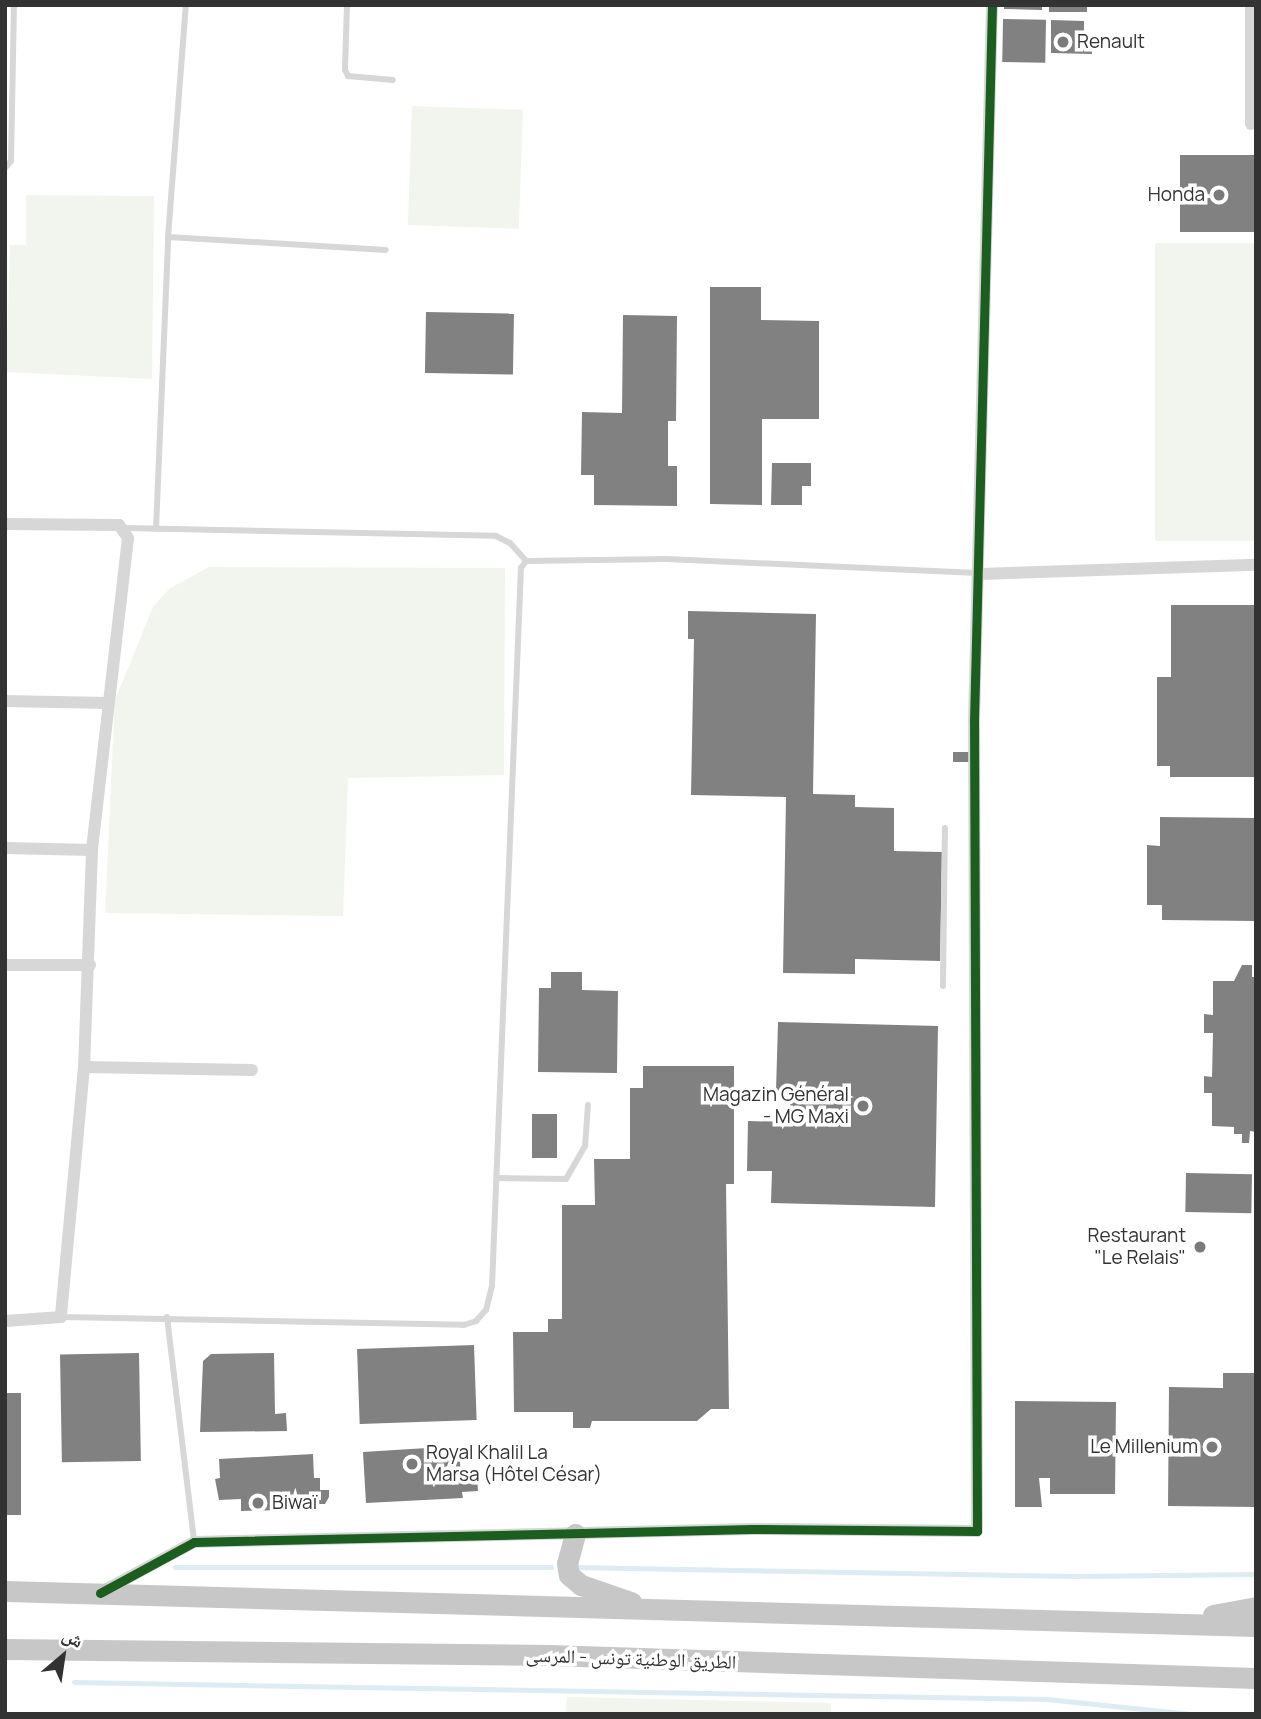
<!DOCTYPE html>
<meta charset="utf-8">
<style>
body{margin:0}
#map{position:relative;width:1261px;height:1719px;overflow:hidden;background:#fff;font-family:Manrope,"Noto Naskh Arabic",sans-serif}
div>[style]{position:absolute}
.green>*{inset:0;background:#f1f5ed;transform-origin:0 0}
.stream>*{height:5px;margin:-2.5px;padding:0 2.5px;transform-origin:2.5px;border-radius:2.5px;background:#ddebf3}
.building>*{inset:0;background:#818181;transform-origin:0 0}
.service>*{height:6px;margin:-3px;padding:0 3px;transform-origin:3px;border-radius:3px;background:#d7d7d7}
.minor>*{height:12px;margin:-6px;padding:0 6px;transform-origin:6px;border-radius:6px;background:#d7d7d7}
.trunk>*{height:21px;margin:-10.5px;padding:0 10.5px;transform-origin:10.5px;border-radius:10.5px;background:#c7c7c7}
.cycleway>*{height:9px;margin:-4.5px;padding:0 4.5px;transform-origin:4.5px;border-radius:4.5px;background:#1b5e20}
.dots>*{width:19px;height:19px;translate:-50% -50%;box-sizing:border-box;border:4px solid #fff;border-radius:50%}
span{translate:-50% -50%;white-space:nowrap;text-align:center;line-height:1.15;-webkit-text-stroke:7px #fff;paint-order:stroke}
.poi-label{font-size:19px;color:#333}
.left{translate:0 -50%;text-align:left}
.right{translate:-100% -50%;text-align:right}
.street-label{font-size:19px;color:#333}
.frame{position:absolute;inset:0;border:7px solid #333;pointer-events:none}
.north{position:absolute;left:28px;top:1621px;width:70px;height:70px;-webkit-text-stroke:5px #fff;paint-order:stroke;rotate:29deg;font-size:19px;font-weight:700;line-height:28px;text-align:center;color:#333}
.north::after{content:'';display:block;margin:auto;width:24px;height:32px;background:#333;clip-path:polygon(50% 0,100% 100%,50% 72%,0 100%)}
</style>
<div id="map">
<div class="green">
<i style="left:412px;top:106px;width:111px;height:119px;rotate:2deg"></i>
<i style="clip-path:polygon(26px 195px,154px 196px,152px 379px,6px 372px,10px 245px,26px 245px)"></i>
<i style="left:1256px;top:243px;width:298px;height:101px;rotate:90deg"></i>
<i style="clip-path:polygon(209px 567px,505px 568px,504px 775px,348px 778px,343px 916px,105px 913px,115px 700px,153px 607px,170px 588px)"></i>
<i style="clip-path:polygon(567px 1697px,831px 1703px,831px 1714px,566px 1714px)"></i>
</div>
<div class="stream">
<i style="left:175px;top:1567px;width:376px"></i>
<i style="left:573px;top:1567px;width:503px;rotate:1.03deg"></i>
<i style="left:1076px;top:1576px;width:180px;rotate:-0.6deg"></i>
<i style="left:74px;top:1682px;width:973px;rotate:1deg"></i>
<i style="left:1047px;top:1699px;width:144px;rotate:6deg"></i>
</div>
<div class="building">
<i style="clip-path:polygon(1004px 5px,1042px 5px,1042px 10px,1004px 9px)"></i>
<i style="left:1049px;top:5px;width:38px;height:7px"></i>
<i style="left:1003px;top:19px;width:43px;height:43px;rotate:1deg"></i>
<i style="clip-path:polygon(1051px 20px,1084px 21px,1084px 41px,1092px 41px,1092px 54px,1051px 53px)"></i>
<i style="left:1256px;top:155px;width:77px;height:76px;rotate:90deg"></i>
<i style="clip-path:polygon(710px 287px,761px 287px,761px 320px,819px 321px,819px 419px,762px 419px,762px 505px,710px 504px)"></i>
<i style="left:426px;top:312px;width:88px;height:61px;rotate:1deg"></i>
<i style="clip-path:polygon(623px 315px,677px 316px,676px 421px,668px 421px,668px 466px,677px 466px,677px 506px,594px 505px,594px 475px,581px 475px,582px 412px,622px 413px)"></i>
<i style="clip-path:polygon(772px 463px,811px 463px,811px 486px,802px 486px,802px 505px,771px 505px)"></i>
<i style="clip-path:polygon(1171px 605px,1256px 605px,1256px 777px,1170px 777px,1170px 766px,1157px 766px,1157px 677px,1171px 677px)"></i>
<i style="clip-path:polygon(688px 611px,816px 614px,813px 794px,855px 795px,855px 807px,894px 808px,894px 851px,942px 852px,940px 961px,855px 959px,855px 974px,783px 973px,786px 797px,691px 795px,694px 639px,688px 639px)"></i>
<i style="left:953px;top:752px;width:16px;height:10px"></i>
<i style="clip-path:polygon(1160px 817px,1256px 818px,1256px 921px,1162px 920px,1162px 905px,1147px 905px,1147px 845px,1160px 846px)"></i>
<i style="clip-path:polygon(1242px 965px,1252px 965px,1252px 977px,1256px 977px,1256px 1132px,1250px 1131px,1249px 1143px,1242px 1143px,1242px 1134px,1234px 1134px,1234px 1127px,1212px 1126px,1212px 1093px,1204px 1093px,1204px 1076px,1212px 1077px,1213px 1033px,1204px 1033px,1204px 1014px,1213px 1015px,1213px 981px,1234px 981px)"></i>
<i style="clip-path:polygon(551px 972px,582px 972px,582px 990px,618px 991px,617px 1073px,538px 1072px,539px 988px,551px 988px)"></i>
<i style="clip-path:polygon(778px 1022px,938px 1026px,935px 1207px,771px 1203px,772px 1171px,747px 1171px,748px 1121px,790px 1122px,790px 1092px,776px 1091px)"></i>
<i style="clip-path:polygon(643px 1066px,734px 1066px,734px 1184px,726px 1184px,729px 1409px,711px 1409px,697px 1421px,592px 1421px,590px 1428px,573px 1428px,573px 1412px,514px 1412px,513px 1332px,548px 1332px,548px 1319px,562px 1319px,562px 1205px,595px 1205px,594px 1159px,630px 1159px,630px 1088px,643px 1088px)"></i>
<i style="left:532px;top:1114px;width:25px;height:44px"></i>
<i style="left:1186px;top:1173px;width:66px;height:39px;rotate:1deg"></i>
<i style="left:474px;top:1345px;width:75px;height:117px;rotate:88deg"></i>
<i style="left:139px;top:1353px;width:108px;height:79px;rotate:89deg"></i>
<i style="clip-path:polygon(274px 1353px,275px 1414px,286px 1413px,287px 1431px,200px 1432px,203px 1361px,211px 1354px)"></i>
<i style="clip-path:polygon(1223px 1373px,1256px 1373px,1256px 1507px,1168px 1506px,1169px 1387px,1223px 1388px)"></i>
<i style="left:5px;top:1393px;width:16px;height:122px"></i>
<i style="clip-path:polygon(1015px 1401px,1116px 1402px,1115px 1494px,1050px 1494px,1050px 1478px,1039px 1478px,1042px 1507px,1015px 1507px)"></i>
<i style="clip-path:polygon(459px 1446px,461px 1477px,477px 1476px,478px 1491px,462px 1492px,463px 1498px,366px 1503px,363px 1452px)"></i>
<i style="clip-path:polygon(313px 1454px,314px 1478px,320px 1478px,320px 1490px,329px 1490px,329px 1497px,325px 1504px,315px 1504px,315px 1509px,241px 1511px,241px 1499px,219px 1500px,215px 1479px,220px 1478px,219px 1459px)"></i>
</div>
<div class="service">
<i style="left:347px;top:5px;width:65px;rotate:91.8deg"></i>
<i style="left:345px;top:70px;width:7px;rotate:63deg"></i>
<i style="left:348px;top:76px;width:45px;rotate:5.1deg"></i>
<i style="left:5px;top:168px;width:9px;rotate:-49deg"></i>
<i style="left:11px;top:161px;width:156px;rotate:-88.9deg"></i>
<i style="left:168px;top:237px;width:218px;rotate:3.4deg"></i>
<i style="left:125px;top:528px;width:371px;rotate:1.2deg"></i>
<i style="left:496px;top:536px;width:16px;rotate:27deg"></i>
<i style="left:510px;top:543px;width:24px;rotate:48deg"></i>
<i style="left:156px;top:529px;width:292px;rotate:-87.6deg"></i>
<i style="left:168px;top:237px;width:233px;rotate:-85.6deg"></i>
<i style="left:943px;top:986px;width:158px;rotate:-89.3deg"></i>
<i style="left:497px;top:1178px;width:69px;rotate:0.8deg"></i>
<i style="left:566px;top:1179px;width:38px;rotate:-60deg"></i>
<i style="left:585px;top:1146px;width:41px;rotate:-85.8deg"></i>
<i style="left:61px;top:1317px;width:403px;rotate:1.1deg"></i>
<i style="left:464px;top:1325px;width:13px;rotate:-18deg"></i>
<i style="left:476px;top:1321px;width:15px;rotate:-48deg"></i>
<i style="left:486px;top:1310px;width:25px;rotate:-76deg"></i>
<i style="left:492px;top:1286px;width:719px;rotate:-87.69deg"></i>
<i style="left:521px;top:568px;width:9px;rotate:-54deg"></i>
<i style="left:526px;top:561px;width:141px;rotate:-0.8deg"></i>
<i style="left:667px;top:559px;width:311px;rotate:2.6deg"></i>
<i style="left:167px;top:1317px;width:226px;rotate:83.1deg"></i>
</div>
<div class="minor">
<i style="left:1251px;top:124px;width:119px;rotate:-90deg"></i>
<i style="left:5px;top:524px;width:114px;rotate:0.5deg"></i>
<i style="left:119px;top:525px;width:16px;rotate:55deg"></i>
<i style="left:128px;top:538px;width:314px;rotate:96.6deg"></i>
<i style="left:92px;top:850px;width:217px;rotate:92.1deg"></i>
<i style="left:84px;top:1067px;width:251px;rotate:95.3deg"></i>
<i style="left:61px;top:1317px;width:56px;rotate:175.9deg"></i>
<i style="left:980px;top:574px;width:276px;rotate:-1.9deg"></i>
<i style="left:5px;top:701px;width:102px;rotate:1.1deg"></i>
<i style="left:5px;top:848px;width:87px;rotate:1.3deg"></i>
<i style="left:5px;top:965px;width:85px"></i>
<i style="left:84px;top:1067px;width:168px;rotate:1deg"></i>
<i style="left:103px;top:1591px;width:103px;rotate:-28.3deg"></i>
<i style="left:194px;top:1542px;width:558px;rotate:-1.33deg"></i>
<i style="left:752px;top:1529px;width:225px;rotate:0.5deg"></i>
<i style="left:977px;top:1531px;width:810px;rotate:-90.21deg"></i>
<i style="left:974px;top:721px;width:716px;rotate:-88.56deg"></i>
</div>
<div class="trunk">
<i style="left:575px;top:1534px;width:30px;rotate:105deg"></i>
<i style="left:567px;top:1563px;width:12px;rotate:81deg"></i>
<i style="left:569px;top:1575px;width:16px;rotate:40deg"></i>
<i style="left:581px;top:1585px;width:53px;rotate:18.8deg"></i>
<i style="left:5px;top:1591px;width:1251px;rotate:1.6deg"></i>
<i style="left:1213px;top:1615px;width:44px;rotate:-10.5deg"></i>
<i style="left:5px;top:1649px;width:544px;rotate:0.63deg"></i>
<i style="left:549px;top:1655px;width:707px;rotate:1.86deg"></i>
</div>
<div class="cycleway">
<i style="left:100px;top:1593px;width:107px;rotate:-28.5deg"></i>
<i style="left:194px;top:1542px;width:558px;rotate:-1.33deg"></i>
<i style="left:752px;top:1529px;width:225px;rotate:0.5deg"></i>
<i style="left:977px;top:1531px;width:810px;rotate:-90.21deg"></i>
<i style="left:974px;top:721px;width:716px;rotate:-88.56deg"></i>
</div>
<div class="dots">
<i style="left:1063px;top:42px;background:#7a7a7a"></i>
<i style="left:1219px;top:195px;background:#7a7a7a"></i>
<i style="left:863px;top:1106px;background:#7a7a7a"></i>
<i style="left:1200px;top:1247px;background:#7a7a7a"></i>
<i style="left:1212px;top:1447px;background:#7a7a7a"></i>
<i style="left:412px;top:1464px;background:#7a7a7a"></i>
<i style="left:258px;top:1503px;background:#7a7a7a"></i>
</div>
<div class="poi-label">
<span class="left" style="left:1077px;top:42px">Renault</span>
<span class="right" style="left:1205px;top:195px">Honda</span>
<span class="right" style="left:849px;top:1106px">Magazin Général<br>- MG Maxi</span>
<span class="right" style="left:1186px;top:1247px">Restaurant<br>"Le Relais"</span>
<span class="right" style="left:1198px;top:1447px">Le Millenium</span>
<span class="left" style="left:426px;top:1464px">Royal Khalil La<br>Marsa (Hôtel César)</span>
<span class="left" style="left:272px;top:1503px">Biwaï</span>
</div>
<div class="street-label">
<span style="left:631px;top:1659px;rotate:2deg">الطريق الوطنية تونس - المرسى</span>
</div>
<div class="frame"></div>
<div class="north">ش</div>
</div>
